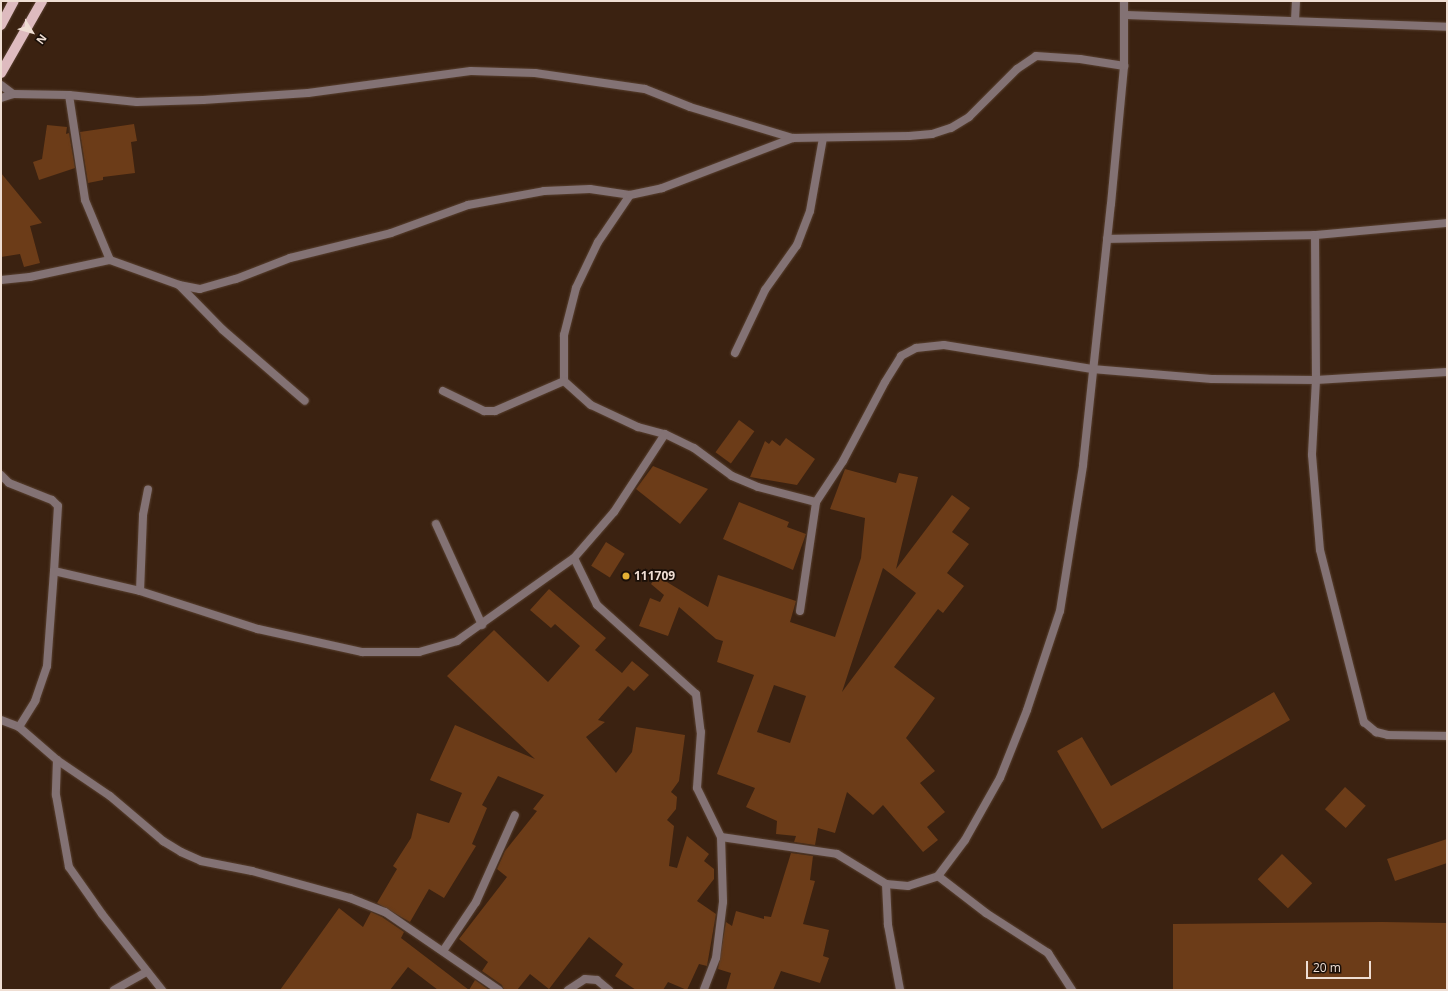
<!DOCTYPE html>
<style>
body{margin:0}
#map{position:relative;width:1448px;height:991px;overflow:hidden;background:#3b2211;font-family:"Open Sans",sans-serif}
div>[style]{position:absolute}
.building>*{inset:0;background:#6c3c18;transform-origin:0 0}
.roads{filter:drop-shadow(0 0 1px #584030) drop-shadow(0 0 1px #584030)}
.street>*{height:8px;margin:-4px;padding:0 4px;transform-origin:4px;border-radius:4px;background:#837274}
.primary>*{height:10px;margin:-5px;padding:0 5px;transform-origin:5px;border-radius:5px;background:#debbbf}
.dots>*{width:11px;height:11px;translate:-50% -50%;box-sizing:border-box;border:2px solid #1a0f08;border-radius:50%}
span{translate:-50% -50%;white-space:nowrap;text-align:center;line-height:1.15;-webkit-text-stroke:3.5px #1a0f08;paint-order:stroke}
.poi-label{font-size:12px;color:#efded3;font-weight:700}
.left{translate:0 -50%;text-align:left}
.frame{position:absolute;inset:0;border:2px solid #efded3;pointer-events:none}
.north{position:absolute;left:12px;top:12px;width:40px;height:40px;-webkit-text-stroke:3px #1a0f08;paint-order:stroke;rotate:127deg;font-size:11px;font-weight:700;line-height:16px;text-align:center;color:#efded3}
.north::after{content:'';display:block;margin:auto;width:14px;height:18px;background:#efded3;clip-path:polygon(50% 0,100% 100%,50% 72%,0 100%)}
.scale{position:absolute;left:1306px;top:961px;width:65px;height:18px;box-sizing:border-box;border:2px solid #efded3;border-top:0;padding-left:5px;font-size:12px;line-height:14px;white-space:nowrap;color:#efded3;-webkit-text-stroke:3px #1a0f08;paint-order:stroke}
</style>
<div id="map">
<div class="building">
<i style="clip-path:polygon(134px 124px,137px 141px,131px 142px,135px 173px,103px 177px,103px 180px,88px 183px,80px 132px)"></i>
<i style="clip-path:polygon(47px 125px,67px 127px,66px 134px,69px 133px,75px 168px,39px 180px,33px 162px,42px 159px)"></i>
<i style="clip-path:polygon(1px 173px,42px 223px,30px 226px,40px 263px,24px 267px,20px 254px,1px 257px)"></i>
<i style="left:739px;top:420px;width:19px;height:40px;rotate:36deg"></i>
<i style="clip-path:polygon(786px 438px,815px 459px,797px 485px,750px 477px,765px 441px,769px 444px,772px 440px,780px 446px)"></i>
<i style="clip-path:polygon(653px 466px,708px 489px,680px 524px,636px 489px)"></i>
<i style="clip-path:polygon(evenodd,845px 469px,896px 483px,899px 473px,918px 477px,896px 569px,952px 495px,970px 508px,952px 532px,969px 544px,947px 573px,964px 586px,943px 613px,938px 609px,894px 667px,935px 698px,906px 738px,935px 771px,920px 783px,945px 812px,927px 827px,938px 840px,923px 852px,883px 805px,873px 815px,847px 792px,835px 833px,818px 828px,815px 845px,794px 842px,796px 836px,776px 834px,777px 821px,746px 807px,755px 788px,717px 774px,754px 675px,717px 662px,723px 641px,716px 639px,679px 607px,668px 636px,639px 626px,650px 598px,660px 602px,664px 595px,651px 584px,657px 576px,708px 607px,718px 575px,796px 601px,790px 622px,835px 637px,861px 558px,865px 518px,830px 509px,845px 469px,883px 568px,916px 593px,842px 692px,883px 568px,845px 469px,774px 685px,806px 696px,790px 743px,757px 732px,774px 685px)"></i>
<i style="clip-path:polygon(739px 502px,789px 522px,787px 527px,806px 534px,793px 570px,723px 539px)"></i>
<i style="left:606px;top:542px;width:22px;height:28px;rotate:32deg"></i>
<i style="clip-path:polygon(549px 589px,606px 638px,595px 650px,622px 673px,632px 661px,649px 675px,634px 691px,628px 686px,598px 720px,605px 722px,586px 737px,616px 773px,632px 752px,636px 727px,685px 735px,679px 781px,671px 792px,677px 797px,676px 809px,667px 820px,674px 826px,669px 866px,677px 868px,687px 836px,709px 854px,704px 861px,714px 869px,714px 879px,697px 901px,716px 914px,707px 966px,699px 964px,687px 990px,668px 982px,663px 990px,636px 990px,615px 976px,623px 964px,589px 937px,549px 989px,530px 974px,517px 990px,504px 990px,502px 985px,482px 971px,488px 962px,459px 939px,507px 877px,497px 869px,505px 851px,537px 811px,533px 809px,544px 795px,498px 776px,482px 805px,487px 808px,472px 844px,476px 846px,444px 898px,429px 889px,410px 922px,377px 903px,397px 869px,393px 866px,411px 838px,417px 813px,449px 823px,462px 793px,430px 780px,455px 725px,535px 759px,447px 676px,494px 630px,548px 682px,580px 646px,555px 624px,551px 628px,530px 610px)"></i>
<i style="clip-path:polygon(1274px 692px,1290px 720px,1102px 829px,1057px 751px,1082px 737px,1111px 786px)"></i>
<i style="left:1345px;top:787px;width:28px;height:30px;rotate:42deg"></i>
<i style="clip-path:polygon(1447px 839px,1447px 863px,1395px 881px,1387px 859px)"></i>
<i style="clip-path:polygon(791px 853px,813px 856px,810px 880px,815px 881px,803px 924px,829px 930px,823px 956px,829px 958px,820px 983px,781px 971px,773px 990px,726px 990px,731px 973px,718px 969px,726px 922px,732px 926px,736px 911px,764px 919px,764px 916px,771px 917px)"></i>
<i style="left:1282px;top:854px;width:42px;height:35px;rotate:44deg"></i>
<i style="clip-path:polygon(339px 908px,363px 927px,371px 912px,382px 917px,404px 932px,401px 938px,469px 990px,475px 980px,489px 990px,438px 990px,408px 967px,390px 990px,280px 990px)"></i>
<i style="clip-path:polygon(1382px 922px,1447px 923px,1447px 990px,1173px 990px,1173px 924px)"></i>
</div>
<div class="roads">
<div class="street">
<i style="left:1126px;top:15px;width:321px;rotate:2.1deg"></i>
<i style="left:1295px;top:20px;width:19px;rotate:-87deg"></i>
<i style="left:1px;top:85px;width:15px;rotate:37deg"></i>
<i style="left:69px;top:95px;width:106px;rotate:81.3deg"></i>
<i style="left:85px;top:200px;width:65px;rotate:67.4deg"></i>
<i style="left:1px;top:98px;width:13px;rotate:-18deg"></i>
<i style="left:13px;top:94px;width:56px;rotate:1deg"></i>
<i style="left:69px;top:95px;width:68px;rotate:5.9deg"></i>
<i style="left:137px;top:102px;width:66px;rotate:-1.7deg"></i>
<i style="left:203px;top:100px;width:105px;rotate:-3.8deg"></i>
<i style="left:308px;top:93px;width:164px;rotate:-7.7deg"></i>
<i style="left:471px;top:71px;width:64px;rotate:1.8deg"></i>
<i style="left:535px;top:73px;width:111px;rotate:8.3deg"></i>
<i style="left:645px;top:89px;width:48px;rotate:21.8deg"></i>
<i style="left:690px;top:107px;width:108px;rotate:16.8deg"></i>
<i style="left:793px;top:138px;width:116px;rotate:-1deg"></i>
<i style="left:909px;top:136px;width:23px;rotate:-5deg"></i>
<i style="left:932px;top:134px;width:20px;rotate:-18deg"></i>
<i style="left:951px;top:128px;width:21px;rotate:-31deg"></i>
<i style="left:969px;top:117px;width:68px;rotate:-45deg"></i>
<i style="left:1017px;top:69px;width:23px;rotate:-34deg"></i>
<i style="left:1036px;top:56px;width:44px;rotate:3.9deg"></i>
<i style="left:1080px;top:59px;width:45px;rotate:9deg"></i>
<i style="left:630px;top:195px;width:57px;rotate:124.2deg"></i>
<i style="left:598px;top:242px;width:51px;rotate:115.6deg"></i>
<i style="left:576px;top:288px;width:49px;rotate:104.3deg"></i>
<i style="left:564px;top:335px;width:46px;rotate:90deg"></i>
<i style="left:564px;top:381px;width:36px;rotate:42deg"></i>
<i style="left:591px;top:405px;width:52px;rotate:25.1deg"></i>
<i style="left:638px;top:427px;width:28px;rotate:15deg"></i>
<i style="left:665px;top:434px;width:32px;rotate:26deg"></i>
<i style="left:694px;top:448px;width:47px;rotate:36.4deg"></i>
<i style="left:732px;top:476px;width:28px;rotate:23deg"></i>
<i style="left:758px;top:487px;width:60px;rotate:14.5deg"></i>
<i style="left:1447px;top:223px;width:133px;rotate:174.8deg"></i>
<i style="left:1315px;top:235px;width:145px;rotate:89.6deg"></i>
<i style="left:1316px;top:380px;width:75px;rotate:93.1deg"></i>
<i style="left:1312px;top:455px;width:95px;rotate:85.2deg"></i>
<i style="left:1320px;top:550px;width:178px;rotate:75.7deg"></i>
<i style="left:1364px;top:722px;width:16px;rotate:40deg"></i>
<i style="left:1376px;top:732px;width:12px;rotate:14deg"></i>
<i style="left:1388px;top:735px;width:59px;rotate:1deg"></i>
<i style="left:1107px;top:239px;width:208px;rotate:-1.1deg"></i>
<i style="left:1px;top:280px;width:29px;rotate:-6deg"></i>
<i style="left:30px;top:277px;width:82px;rotate:-12deg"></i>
<i style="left:110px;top:260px;width:73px;rotate:19.9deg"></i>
<i style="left:179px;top:285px;width:21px;rotate:11deg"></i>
<i style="left:200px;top:289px;width:37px;rotate:-16deg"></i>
<i style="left:236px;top:279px;width:58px;rotate:-21.3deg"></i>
<i style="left:290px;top:258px;width:104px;rotate:-13.9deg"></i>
<i style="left:391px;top:233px;width:82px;rotate:-20deg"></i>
<i style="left:468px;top:205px;width:77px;rotate:-10.4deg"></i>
<i style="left:544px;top:191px;width:46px;rotate:-2.5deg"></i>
<i style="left:590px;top:189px;width:40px;rotate:8.5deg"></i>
<i style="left:630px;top:195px;width:33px;rotate:-12deg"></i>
<i style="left:662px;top:188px;width:140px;rotate:-20.9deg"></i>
<i style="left:179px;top:285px;width:63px;rotate:45.6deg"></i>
<i style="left:223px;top:330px;width:108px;rotate:40.9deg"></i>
<i style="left:735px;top:353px;width:70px;rotate:-64.5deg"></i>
<i style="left:765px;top:290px;width:55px;rotate:-54.6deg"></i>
<i style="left:797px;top:245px;width:36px;rotate:-69deg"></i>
<i style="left:810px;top:211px;width:74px;rotate:-79.9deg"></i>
<i style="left:443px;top:391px;width:46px;rotate:26deg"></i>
<i style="left:484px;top:411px;width:11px"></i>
<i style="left:495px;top:411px;width:75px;rotate:-23.5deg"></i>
<i style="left:1px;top:475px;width:11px;rotate:45deg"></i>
<i style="left:9px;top:483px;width:46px;rotate:21.6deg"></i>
<i style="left:52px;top:500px;width:8px;rotate:45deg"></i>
<i style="left:58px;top:506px;width:65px;rotate:93.5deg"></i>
<i style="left:436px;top:524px;width:111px;rotate:65.5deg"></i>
<i style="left:574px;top:558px;width:52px;rotate:63.9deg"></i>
<i style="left:597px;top:605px;width:133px;rotate:42deg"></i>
<i style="left:696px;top:694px;width:38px;rotate:83deg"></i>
<i style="left:701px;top:732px;width:56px;rotate:94.1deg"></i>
<i style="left:697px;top:788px;width:55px;rotate:63.9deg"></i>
<i style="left:721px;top:837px;width:65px;rotate:88.2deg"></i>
<i style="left:723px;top:902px;width:56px;rotate:97.1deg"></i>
<i style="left:716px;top:958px;width:34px;rotate:111deg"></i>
<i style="left:140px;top:591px;width:76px;rotate:-87.7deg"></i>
<i style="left:143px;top:515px;width:26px;rotate:-79deg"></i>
<i style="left:800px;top:611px;width:110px;rotate:-81.6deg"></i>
<i style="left:816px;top:502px;width:49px;rotate:-56.6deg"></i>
<i style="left:843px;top:461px;width:89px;rotate:-62deg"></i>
<i style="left:885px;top:382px;width:31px;rotate:-58deg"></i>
<i style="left:901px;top:356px;width:17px;rotate:-28deg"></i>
<i style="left:916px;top:348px;width:28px;rotate:-6deg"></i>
<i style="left:944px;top:345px;width:150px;rotate:9.2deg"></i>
<i style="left:1092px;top:369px;width:120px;rotate:4.8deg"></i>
<i style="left:1212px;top:379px;width:104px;rotate:0.6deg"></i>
<i style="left:1316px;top:380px;width:131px;rotate:-3.5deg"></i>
<i style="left:1px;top:720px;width:19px;rotate:21deg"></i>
<i style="left:19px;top:727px;width:50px;rotate:41deg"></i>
<i style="left:57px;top:760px;width:64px;rotate:34.2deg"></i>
<i style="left:110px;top:796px;width:70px;rotate:40.3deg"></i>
<i style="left:163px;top:841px;width:21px;rotate:31deg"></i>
<i style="left:181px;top:852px;width:22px;rotate:24deg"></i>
<i style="left:201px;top:861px;width:52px;rotate:11.1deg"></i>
<i style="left:252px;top:871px;width:102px;rotate:15.4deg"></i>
<i style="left:350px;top:898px;width:38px;rotate:22deg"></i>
<i style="left:385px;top:912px;width:138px;rotate:34.4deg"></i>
<i style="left:19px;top:727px;width:31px;rotate:-58deg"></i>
<i style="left:35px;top:701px;width:37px;rotate:-71deg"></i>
<i style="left:47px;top:666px;width:95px;rotate:-85.8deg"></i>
<i style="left:54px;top:571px;width:88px;rotate:13.1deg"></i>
<i style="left:140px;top:591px;width:124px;rotate:17.9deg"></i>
<i style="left:258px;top:629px;width:107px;rotate:12.5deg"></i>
<i style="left:362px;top:652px;width:57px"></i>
<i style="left:419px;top:652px;width:40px;rotate:-16deg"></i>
<i style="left:457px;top:641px;width:143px;rotate:-35.4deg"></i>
<i style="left:574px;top:558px;width:61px;rotate:-49deg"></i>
<i style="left:614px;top:512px;width:93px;rotate:-56.8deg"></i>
<i style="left:57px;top:760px;width:35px;rotate:92deg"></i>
<i style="left:56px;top:795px;width:73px;rotate:79.8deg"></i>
<i style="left:69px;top:867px;width:57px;rotate:54.9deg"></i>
<i style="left:102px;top:914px;width:97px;rotate:51.7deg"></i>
<i style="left:721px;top:837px;width:117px;rotate:8.3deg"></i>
<i style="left:837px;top:854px;width:57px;rotate:31.5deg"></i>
<i style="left:886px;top:884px;width:22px;rotate:5deg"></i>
<i style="left:908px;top:886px;width:32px;rotate:-18deg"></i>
<i style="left:938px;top:876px;width:45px;rotate:-53.1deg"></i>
<i style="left:965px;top:840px;width:71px;rotate:-60.6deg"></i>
<i style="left:1000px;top:778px;width:73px;rotate:-68.3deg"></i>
<i style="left:1027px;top:710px;width:104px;rotate:-71.6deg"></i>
<i style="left:1060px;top:611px;width:148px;rotate:-81deg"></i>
<i style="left:1083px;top:465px;width:262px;rotate:-83.9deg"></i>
<i style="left:1111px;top:204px;width:139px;rotate:-84.6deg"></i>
<i style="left:1124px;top:66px;width:65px;rotate:-90deg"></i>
<i style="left:938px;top:876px;width:61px;rotate:37.6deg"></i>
<i style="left:986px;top:913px;width:74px;rotate:32.8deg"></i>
<i style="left:1048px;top:953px;width:44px;rotate:57deg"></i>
<i style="left:886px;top:884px;width:41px;rotate:87.2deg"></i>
<i style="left:888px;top:925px;width:66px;rotate:79.5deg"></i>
<i style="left:443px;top:951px;width:59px;rotate:-56deg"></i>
<i style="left:476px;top:902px;width:95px;rotate:-65.9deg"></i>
<i style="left:114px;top:990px;width:38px;rotate:-29deg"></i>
<i style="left:568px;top:990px;width:20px;rotate:-33deg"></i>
<i style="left:585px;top:979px;width:12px;rotate:5deg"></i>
<i style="left:597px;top:980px;width:16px;rotate:40deg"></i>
</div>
<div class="primary">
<i style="left:1px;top:25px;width:27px;rotate:-62deg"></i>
<i style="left:1px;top:73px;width:83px;rotate:-60.3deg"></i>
</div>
</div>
<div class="dots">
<i style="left:626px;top:576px;background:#e2af34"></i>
</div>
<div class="poi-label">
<span class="left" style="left:634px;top:576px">111709</span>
</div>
<div class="frame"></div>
<div class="north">N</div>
<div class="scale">20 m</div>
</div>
